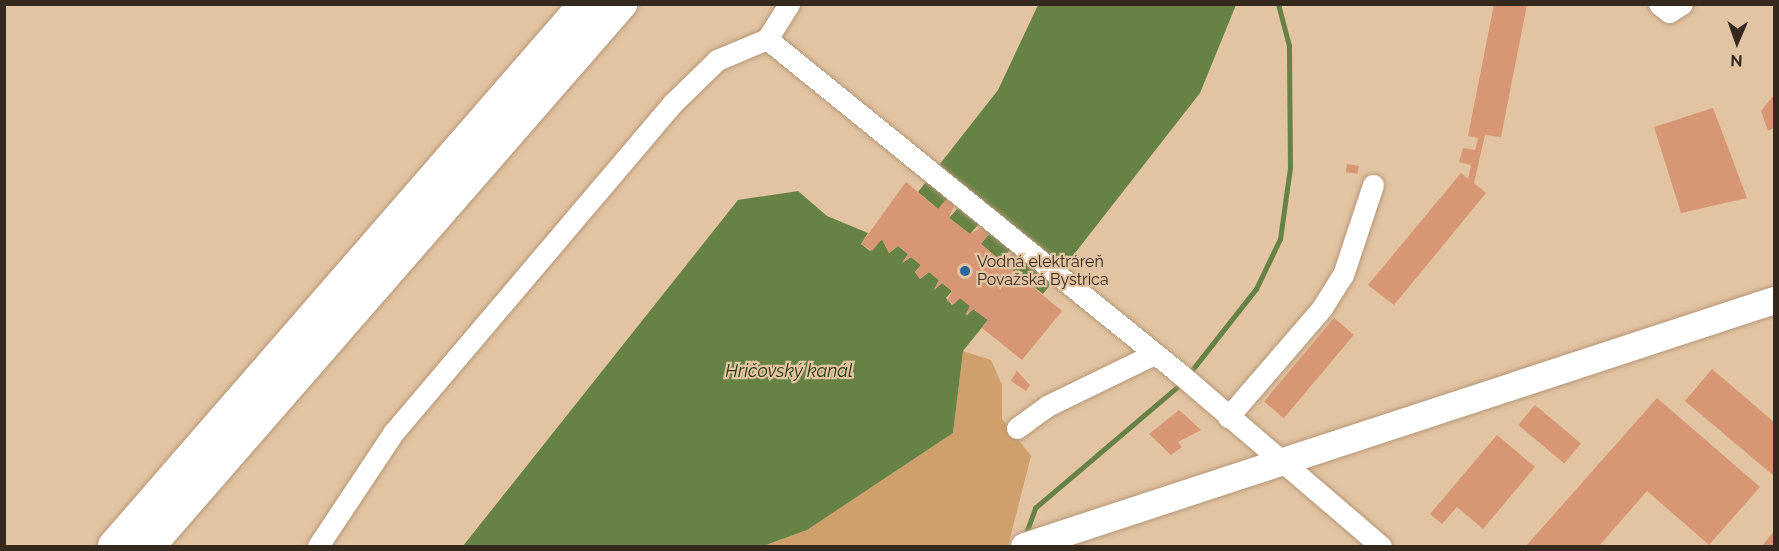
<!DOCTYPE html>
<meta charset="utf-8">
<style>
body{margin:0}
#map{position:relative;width:1779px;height:551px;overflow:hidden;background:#e2c3a2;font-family:Raleway,sans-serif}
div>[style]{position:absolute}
.green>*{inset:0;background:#d0a06c}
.water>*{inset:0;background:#678245}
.stream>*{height:4.5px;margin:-2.25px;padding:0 2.25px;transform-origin:2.25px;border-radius:2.25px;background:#678245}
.building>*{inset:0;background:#d89774;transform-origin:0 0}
.roads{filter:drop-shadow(0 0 2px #b49777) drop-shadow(0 0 2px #b49777)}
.minor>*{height:21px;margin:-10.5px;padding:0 10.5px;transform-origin:10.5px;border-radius:10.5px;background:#fff}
.major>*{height:27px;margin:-13.5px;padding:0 13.5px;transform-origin:13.5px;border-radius:13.5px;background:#fff}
.highway>*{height:32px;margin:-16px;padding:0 16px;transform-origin:16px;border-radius:16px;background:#fff}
.dots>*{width:16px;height:16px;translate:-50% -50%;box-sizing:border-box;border:3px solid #e2c3a2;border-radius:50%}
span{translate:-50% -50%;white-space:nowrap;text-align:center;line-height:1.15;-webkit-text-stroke:4.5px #e2c3a2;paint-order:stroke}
.poi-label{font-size:16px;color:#35291d}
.left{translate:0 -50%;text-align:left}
.water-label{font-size:18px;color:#27390a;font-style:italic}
.frame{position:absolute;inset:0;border:6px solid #35291d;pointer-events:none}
.north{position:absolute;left:1707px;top:12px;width:60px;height:60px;-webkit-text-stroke:4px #e2c3a2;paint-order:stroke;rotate:182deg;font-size:16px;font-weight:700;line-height:24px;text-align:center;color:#35291d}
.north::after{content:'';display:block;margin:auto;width:21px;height:27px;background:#35291d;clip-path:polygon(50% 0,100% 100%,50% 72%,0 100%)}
</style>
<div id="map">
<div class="green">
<i style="clip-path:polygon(963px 351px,991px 360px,1002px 385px,1002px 419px,1031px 456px,1008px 546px,763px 546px,807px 530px,953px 433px)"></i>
</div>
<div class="water">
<i style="clip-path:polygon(1038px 5px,1236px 5px,1200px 93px,1043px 294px,1012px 270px,1021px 259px,1014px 253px,1009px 251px,1001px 261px,981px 244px,989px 234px,982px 227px,978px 225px,970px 234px,949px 218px,958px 208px,955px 204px,938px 209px,918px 192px,998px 90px)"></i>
<i style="clip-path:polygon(798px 191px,827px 216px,868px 233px,861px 244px,870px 251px,882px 239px,889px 253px,898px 246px,908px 254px,902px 263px,911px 257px,921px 265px,915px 272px,920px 279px,929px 272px,939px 280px,934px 290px,942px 283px,952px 291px,946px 298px,952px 305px,960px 298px,970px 306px,966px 316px,973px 309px,988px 320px,963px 351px,953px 433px,807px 530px,763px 546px,463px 546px,738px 200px)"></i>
</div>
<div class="stream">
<i style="left:1189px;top:374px;width:108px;rotate:-51.8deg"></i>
<i style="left:1256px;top:289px;width:55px;rotate:-64.4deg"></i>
<i style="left:1280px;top:239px;width:72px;rotate:-82deg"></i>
<i style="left:1290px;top:168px;width:122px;rotate:-90.5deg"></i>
<i style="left:1289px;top:46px;width:43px;rotate:-104.7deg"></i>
<i style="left:1025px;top:536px;width:30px;rotate:-70deg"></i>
<i style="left:1035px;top:508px;width:193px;rotate:-40.4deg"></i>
</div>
<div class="building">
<i style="clip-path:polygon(1494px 4px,1527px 5px,1501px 137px,1485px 135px,1474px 183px,1486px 193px,1394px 305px,1368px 285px,1461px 173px,1468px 179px,1471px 165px,1459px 162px,1463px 148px,1475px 150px,1478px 138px,1468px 136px)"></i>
<i style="clip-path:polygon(1774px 95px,1774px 128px,1768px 131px,1761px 111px)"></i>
<i style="clip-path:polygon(1713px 108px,1747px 198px,1681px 213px,1654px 127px)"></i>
<i style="left:1347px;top:164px;width:12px;height:8px;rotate:9deg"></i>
<i style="clip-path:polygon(906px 182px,938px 209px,947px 198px,955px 204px,949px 218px,970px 234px,982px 227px,989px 234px,981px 244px,1001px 261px,1013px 253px,1021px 259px,1012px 270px,1062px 311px,1022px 360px,982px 328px,988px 320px,973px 309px,965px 315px,970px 306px,960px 298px,954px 304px,947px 301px,952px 291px,942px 283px,934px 290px,939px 280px,929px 272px,920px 279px,915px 272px,921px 265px,911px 257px,902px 263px,908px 254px,898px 246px,889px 253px,882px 239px,872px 251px,861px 244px)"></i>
<i style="left:1334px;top:318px;width:26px;height:109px;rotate:40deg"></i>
<i style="clip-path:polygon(1712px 369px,1774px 422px,1774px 476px,1685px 401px)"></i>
<i style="clip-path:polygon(1017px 371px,1030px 385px,1026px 391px,1011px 381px)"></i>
<i style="clip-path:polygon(1657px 398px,1760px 487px,1709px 545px,1647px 491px,1599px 546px,1526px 546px)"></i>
<i style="left:1535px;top:405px;width:60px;height:26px;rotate:40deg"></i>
<i style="clip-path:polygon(1179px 410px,1201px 430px,1178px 442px,1182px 447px,1171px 455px,1149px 434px)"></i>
<i style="clip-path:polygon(1497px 435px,1535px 467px,1483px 529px,1457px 507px,1442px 524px,1430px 514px)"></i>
<i style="clip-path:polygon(1774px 531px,1774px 546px,1762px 546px)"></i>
</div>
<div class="roads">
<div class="minor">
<i style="left:1659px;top:4px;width:13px;rotate:39deg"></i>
<i style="left:1669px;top:12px;width:15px;rotate:-32deg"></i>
<i style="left:767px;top:39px;width:530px;rotate:39.03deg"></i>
<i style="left:1179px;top:373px;width:266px;rotate:40.6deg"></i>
<i style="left:1228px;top:417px;width:144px;rotate:-49.2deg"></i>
<i style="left:1322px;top:308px;width:39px;rotate:-58deg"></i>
<i style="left:1343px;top:275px;width:95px;rotate:-71.6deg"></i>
<i style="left:1017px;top:428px;width:37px;rotate:-36deg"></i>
<i style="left:1047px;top:406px;width:119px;rotate:-25.9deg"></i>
<i style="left:318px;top:546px;width:136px;rotate:-56.4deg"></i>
<i style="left:393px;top:433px;width:433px;rotate:-49.7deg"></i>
<i style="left:673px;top:103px;width:62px;rotate:-44.3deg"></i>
<i style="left:717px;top:60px;width:54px;rotate:-22.8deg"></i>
<i style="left:767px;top:39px;width:41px;rotate:-57.8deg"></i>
</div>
<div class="major">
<i style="left:1024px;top:546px;width:789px;rotate:-18.16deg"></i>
</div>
<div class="highway">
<i style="left:114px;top:546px;width:718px;rotate:-49.01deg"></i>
<i style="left:149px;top:546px;width:719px;rotate:-48.95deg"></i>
</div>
</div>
<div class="dots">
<i style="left:965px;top:271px;background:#28669d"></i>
</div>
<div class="poi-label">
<span class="left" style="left:977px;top:271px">Vodná elektráreň<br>Považská Bystrica</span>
</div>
<div class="water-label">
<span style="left:789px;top:371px">Hričovský kanál</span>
</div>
<div class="frame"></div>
<div class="north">N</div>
</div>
